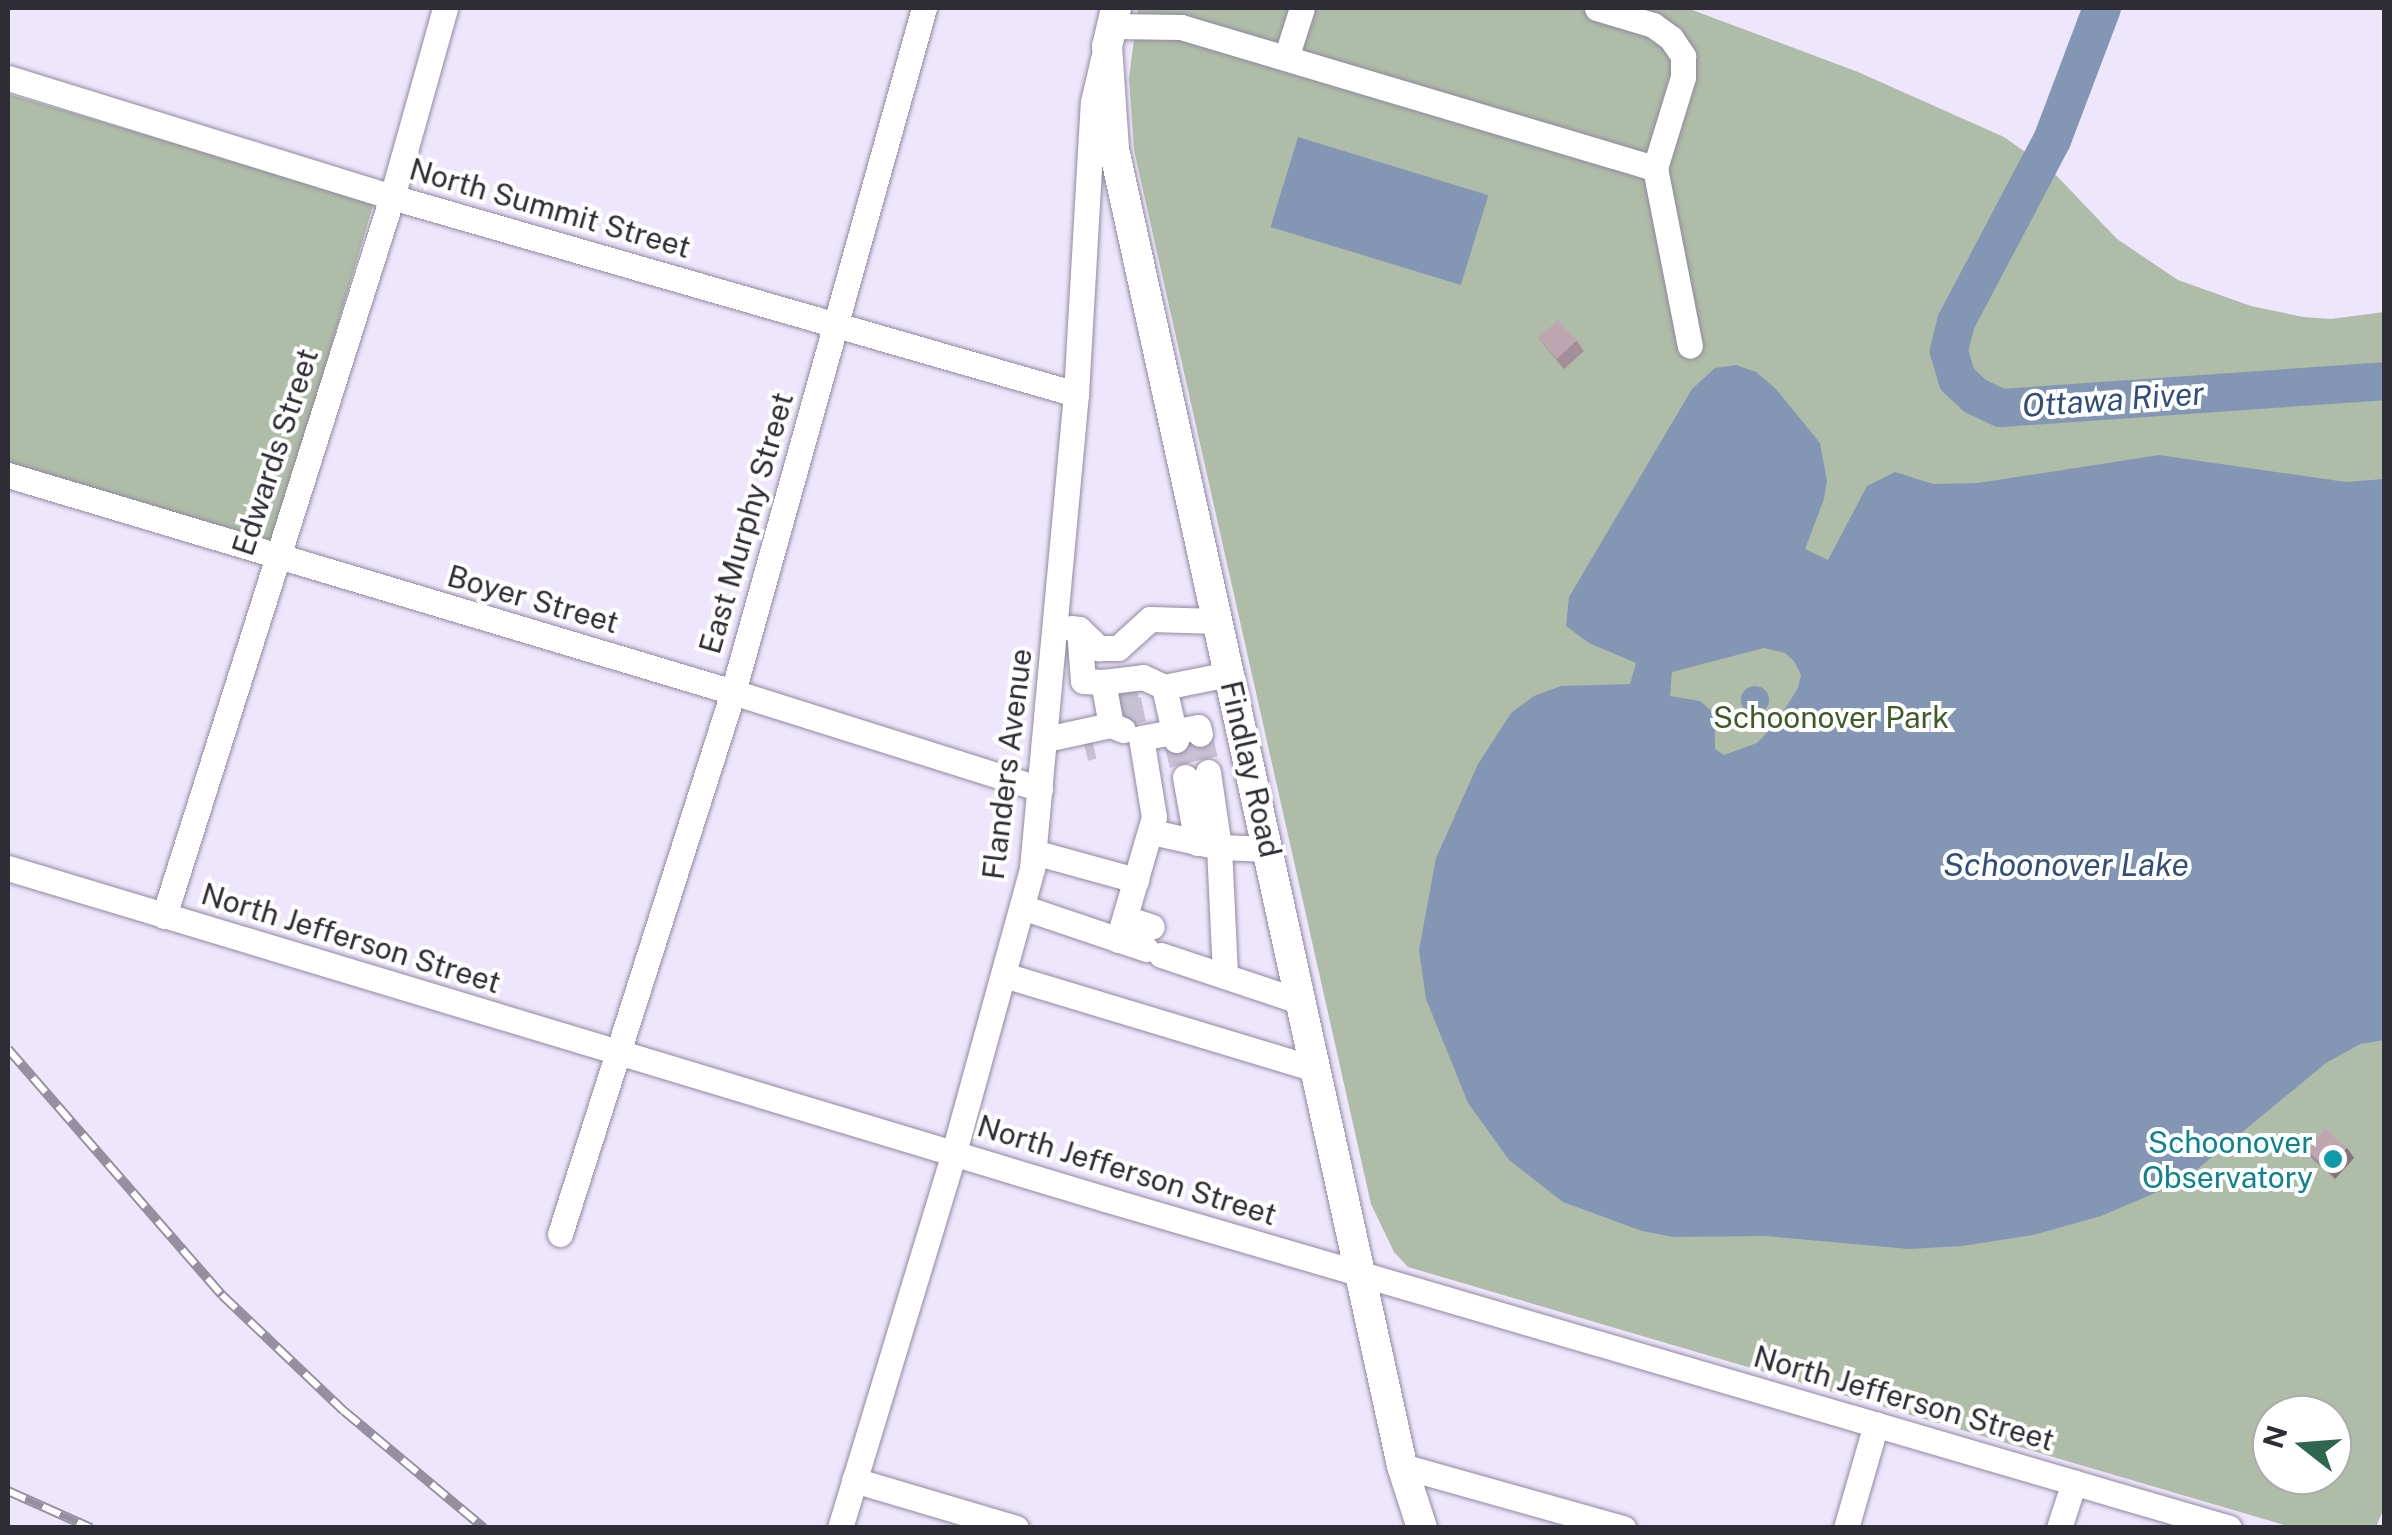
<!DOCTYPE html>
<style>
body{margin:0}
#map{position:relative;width:2392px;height:1535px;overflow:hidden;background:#eee6fd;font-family:"Public Sans",sans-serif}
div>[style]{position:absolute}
.green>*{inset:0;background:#afbca7}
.water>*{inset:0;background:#8397b5;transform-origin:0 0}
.round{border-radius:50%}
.river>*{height:38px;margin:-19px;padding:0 19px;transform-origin:19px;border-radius:19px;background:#8397b5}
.minor-tunnel>*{height:25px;margin-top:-12.5px;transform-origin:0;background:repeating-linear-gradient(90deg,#c8c1d5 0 25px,transparent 0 37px)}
.roads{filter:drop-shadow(0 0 2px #91899e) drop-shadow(0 0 2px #91899e)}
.minor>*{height:25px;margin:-12.5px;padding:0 12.5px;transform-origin:12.5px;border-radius:12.5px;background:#fff}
.major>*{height:30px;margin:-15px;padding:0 15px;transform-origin:15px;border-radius:15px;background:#fff}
.rail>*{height:10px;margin-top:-5px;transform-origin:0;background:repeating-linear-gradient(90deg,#fff 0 19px,#9590a0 0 38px);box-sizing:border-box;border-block:2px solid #9590a0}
.wall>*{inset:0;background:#a38f98}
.shaded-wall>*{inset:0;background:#85747c}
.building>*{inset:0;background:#bea6b1;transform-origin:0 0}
.dots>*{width:28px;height:28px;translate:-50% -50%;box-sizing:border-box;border:5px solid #fff;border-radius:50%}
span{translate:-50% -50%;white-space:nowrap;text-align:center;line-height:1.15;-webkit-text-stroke:8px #fff;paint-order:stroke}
.street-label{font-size:30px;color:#2e2c34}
.park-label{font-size:30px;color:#405b2a}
.culture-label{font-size:30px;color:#0d838f}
.right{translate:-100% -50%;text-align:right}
.water-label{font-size:32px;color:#324f7a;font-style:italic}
.frame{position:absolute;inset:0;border:10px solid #2e2c34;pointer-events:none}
.north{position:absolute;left:2252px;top:1395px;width:100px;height:100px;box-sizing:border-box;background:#fff;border:2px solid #ababae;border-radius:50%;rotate:287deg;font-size:28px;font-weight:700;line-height:40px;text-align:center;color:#2e2c34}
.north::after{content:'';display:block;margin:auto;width:35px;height:45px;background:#2f674e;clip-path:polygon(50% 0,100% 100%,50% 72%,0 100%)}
</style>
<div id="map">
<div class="green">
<i style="clip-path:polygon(evenodd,1138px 8px,1687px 8px,1858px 72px,2004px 137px,2052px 171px,2117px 239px,2178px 280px,2251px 306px,2303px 317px,2331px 319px,2384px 312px,2384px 1508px,2376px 1527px,2291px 1527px,1408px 1267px,1394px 1252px,1371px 1204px,1134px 150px,1129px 78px,1138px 8px,2272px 1415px,2332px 1415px,2332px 1475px,2272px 1475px,2272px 1415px)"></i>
<i style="clip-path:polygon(8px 94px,374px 202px,273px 544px,8px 465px)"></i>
</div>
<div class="water">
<i style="left:1298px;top:137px;width:199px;height:94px;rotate:17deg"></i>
<i style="clip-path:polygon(evenodd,1736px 365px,1756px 372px,1776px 389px,1820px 443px,1827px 481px,1824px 499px,1805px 549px,1828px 560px,1867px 486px,1895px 472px,1933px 484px,1978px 483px,2159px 455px,2346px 482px,2384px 479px,2384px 1040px,2360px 1044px,2326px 1063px,2183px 1181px,2101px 1216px,2033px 1235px,1962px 1246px,1909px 1249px,1765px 1236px,1673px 1237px,1642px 1231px,1563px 1202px,1509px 1160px,1468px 1103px,1426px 999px,1419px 950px,1436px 858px,1478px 764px,1511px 713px,1534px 696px,1561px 686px,1630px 684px,1636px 663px,1589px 643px,1566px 626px,1569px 597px,1692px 389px,1715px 368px,1736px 365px,1764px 648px,1785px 653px,1794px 661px,1801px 675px,1798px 688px,1776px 723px,1757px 743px,1724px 755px,1715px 749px,1715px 714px,1700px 701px,1670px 696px,1672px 672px,1764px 648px)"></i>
<i class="round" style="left:1741px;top:686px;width:28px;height:28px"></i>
</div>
<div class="river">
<i style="left:2102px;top:8px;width:141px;rotate:110.7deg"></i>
<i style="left:2052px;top:140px;width:206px;rotate:117.8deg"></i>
<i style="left:1956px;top:322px;width:30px;rotate:104deg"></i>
<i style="left:1949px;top:351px;width:29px;rotate:74deg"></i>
<i style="left:1957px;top:379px;width:25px;rotate:43deg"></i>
<i style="left:1975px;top:396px;width:29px;rotate:25deg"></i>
<i style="left:2001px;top:408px;width:384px;rotate:-4deg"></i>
</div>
<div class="minor-tunnel">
<i style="left:1118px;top:695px;width:20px;rotate:-9deg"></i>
<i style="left:1119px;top:714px;width:25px;rotate:-12deg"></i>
<i style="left:1200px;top:734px;width:39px;rotate:78deg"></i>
<i style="left:1176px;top:740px;width:38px;rotate:76deg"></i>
<i style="left:1085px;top:748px;width:9px;rotate:-13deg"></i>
</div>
<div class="roads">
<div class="minor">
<i style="left:1597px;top:8px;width:59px;rotate:16.9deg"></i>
<i style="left:1653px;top:25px;width:22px;rotate:36deg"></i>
<i style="left:1671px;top:38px;width:22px;rotate:56deg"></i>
<i style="left:1683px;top:56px;width:21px;rotate:90deg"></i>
<i style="left:1683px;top:77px;width:95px;rotate:107.1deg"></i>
<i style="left:1655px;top:168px;width:181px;rotate:78.9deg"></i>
<i style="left:1114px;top:26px;width:67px;rotate:0.9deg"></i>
<i style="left:1181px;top:27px;width:495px;rotate:16.6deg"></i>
<i style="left:1286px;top:58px;width:52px;rotate:-72.3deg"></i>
<i style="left:8px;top:78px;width:402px;rotate:17.2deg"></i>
<i style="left:392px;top:197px;width:712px;rotate:16.07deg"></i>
<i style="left:8px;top:475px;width:757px;rotate:16.66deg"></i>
<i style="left:733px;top:692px;width:322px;rotate:17.5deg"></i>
<i style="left:1071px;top:628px;width:8px;rotate:7deg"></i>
<i style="left:1079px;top:629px;width:52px;rotate:85.6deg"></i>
<i style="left:1083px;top:681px;width:20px;rotate:3deg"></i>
<i style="left:1079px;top:629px;width:28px;rotate:44deg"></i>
<i style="left:1099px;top:648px;width:19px"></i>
<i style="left:1118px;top:648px;width:43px;rotate:-42.2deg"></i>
<i style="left:1150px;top:619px;width:67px;rotate:1.7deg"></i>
<i style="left:1111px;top:725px;width:44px;rotate:-100.5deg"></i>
<i style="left:1103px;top:682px;width:40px;rotate:-7.1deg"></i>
<i style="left:1143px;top:677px;width:23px;rotate:25deg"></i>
<i style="left:1046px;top:739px;width:66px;rotate:-12.2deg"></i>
<i style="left:1111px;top:725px;width:13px;rotate:23deg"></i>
<i style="left:1176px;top:740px;width:54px;rotate:-102.8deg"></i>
<i style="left:1164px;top:687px;width:66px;rotate:-11.3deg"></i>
<i style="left:1208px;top:772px;width:76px;rotate:81.7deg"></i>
<i style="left:1219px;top:847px;width:129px;rotate:87.3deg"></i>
<i style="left:1185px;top:777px;width:67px;rotate:79.7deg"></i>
<i style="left:1152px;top:832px;width:69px;rotate:12.6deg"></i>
<i style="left:1219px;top:847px;width:50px;rotate:2.3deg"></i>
<i style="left:1034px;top:852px;width:106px;rotate:15.4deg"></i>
<i style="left:8px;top:868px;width:1146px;rotate:16.79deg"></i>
<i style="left:1105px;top:1199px;width:1171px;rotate:16.31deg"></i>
<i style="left:1022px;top:907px;width:131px;rotate:18.7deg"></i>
<i style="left:164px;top:916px;width:754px;rotate:-72.41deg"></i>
<i style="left:392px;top:197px;width:196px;rotate:-74.3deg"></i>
<i style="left:1125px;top:918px;width:28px;rotate:18deg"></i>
<i style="left:1118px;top:940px;width:128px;rotate:-73.7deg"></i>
<i style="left:1154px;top:817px;width:80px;rotate:-99.3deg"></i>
<i style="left:1141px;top:738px;width:58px;rotate:-10.9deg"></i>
<i style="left:1198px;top:727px;width:7px;rotate:74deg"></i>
<i style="left:1161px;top:955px;width:149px;rotate:18.4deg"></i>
<i style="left:1004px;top:975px;width:326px;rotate:16.8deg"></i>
<i style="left:560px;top:1234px;width:569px;rotate:-72.3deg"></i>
<i style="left:733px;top:692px;width:710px;rotate:-74.4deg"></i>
<i style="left:1402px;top:1466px;width:230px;rotate:15.7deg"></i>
<i style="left:854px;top:1480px;width:169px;rotate:16.5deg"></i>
<i style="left:840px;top:1528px;width:393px;rotate:-73.1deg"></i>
<i style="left:954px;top:1152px;width:295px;rotate:-74.6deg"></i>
<i style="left:1032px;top:868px;width:476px;rotate:-84.7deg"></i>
<i style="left:1076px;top:394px;width:292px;rotate:-86.7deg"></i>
<i style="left:1093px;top:102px;width:44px;rotate:-76.9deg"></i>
<i style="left:1846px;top:1528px;width:108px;rotate:-73.9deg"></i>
<i style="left:2059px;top:1528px;width:48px;rotate:-71.9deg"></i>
</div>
<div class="major">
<i style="left:1116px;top:8px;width:39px;rotate:103deg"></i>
<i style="left:1107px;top:46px;width:103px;rotate:86.1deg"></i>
<i style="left:1114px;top:149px;width:1348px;rotate:77.66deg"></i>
<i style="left:1402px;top:1466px;width:65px;rotate:72.1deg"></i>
</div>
</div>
<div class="rail">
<i style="left:8px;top:1049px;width:326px;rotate:49deg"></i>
<i style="left:222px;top:1295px;width:168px;rotate:43.6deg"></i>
<i style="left:344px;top:1411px;width:182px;rotate:39.9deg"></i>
<i style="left:8px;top:1491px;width:91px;rotate:24deg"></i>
</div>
<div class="wall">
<i style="clip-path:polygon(1538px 338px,1577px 341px,1584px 351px,1564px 369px)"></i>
<i style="clip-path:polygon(2347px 1148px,2354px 1158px,2335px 1179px,2313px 1160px,2306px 1150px)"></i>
</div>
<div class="shaded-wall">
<i style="clip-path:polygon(2347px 1148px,2354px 1158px,2335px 1179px,2328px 1169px)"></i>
</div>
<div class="building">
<i style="left:1558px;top:320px;width:28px;height:27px;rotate:48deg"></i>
<i style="left:2325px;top:1129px;width:29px;height:28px;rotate:41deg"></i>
</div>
<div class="dots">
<i style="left:2333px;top:1159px;background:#0f9aa8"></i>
</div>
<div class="street-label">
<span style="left:550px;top:208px;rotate:16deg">North Summit Street</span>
<span style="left:275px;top:452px;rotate:-72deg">Edwards Street</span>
<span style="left:746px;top:523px;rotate:-74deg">East Murphy Street</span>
<span style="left:533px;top:599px;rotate:16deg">Boyer Street</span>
<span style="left:1007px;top:764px;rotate:-83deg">Flanders Avenue</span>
<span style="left:1251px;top:769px;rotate:77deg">Findlay Road</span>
<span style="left:351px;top:938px;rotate:17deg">North Jefferson Street</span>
<span style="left:1127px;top:1170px;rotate:17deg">North Jefferson Street</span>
<span style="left:1904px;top:1398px;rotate:16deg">North Jefferson Street</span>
</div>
<div class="park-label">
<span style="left:1831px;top:717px">Schoonover Park</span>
</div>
<div class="culture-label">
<span class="right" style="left:2313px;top:1159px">Schoonover<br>Observatory</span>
</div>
<div class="water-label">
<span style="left:2113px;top:400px;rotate:-4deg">Ottawa River</span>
<span style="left:2066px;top:865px">Schoonover Lake</span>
</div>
<div class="frame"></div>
<div class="north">N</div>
</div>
